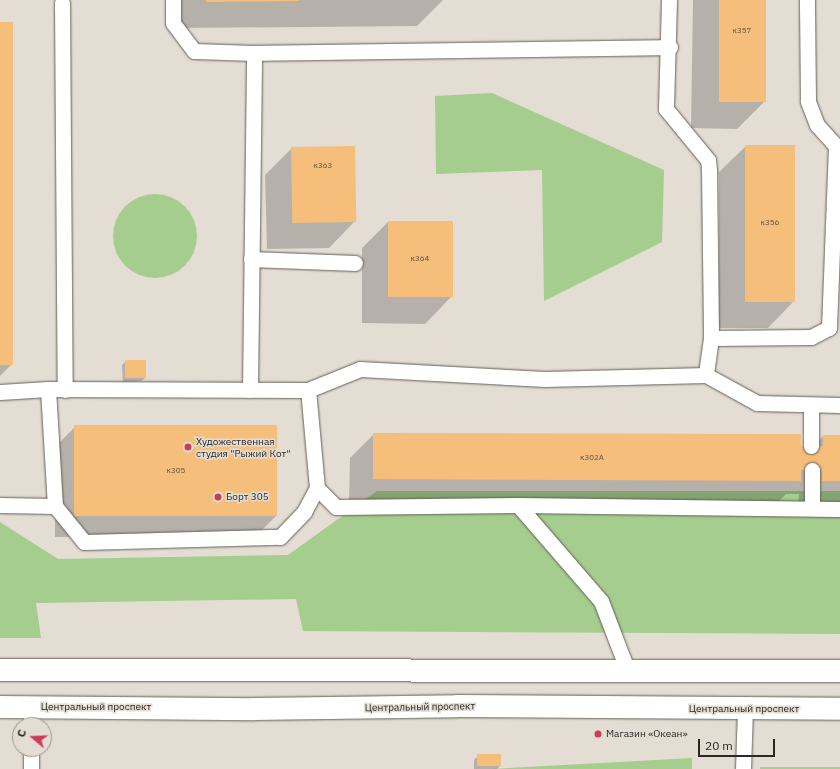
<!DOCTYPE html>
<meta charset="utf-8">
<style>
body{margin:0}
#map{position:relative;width:840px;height:769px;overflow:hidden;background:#e3ddd4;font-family:"IBM Plex Sans",sans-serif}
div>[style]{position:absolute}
.green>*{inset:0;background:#a5cd8e;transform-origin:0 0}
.round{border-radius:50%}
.shadow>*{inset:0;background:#0003}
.building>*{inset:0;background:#f5be7b;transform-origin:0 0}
.roads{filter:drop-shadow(0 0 1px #645f57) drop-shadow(0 0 1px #645f57)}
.service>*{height:15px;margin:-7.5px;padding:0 7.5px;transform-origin:7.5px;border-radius:7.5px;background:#fff}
.primary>*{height:22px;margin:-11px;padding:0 11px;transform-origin:11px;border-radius:11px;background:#fff}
.dots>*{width:11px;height:11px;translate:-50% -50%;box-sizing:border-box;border:2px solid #e3ddd4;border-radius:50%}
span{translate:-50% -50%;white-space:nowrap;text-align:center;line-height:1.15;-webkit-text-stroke:3px #e3ddd4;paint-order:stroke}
.number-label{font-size:8px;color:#5c4d3a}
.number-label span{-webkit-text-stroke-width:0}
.poi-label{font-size:10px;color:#292724}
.left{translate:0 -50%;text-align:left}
.street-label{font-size:10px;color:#292724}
.north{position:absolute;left:12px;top:717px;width:40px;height:40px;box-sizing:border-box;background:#e3ddd4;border:1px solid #99948e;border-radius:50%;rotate:289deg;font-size:11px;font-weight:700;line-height:16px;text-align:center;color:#292724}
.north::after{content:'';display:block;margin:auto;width:14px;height:18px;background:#cc3c59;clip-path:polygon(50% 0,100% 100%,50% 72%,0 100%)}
.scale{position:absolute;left:698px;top:739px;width:77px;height:18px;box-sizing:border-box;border:2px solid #292724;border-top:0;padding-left:5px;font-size:12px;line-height:14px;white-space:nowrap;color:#292724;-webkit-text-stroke:3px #e3ddd4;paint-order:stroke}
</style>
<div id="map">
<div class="green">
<i style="clip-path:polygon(492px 93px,664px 170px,662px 242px,544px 301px,542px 170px,436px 174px,435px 96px)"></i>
<i class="round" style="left:113px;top:194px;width:84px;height:84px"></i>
<i style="clip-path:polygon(377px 491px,840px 491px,840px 634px,303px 631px,296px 599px,36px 603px,41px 638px,0 638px,0 522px,58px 559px,288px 555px)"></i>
<i style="clip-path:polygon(692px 758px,692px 769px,491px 769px)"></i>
<i style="left:760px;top:767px;width:80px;height:2px"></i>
</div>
<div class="shadow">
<i style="clip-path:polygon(180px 0,443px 0,417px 26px,180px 28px)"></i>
<i style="clip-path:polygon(693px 0,765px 0,764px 102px,737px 129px,691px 128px)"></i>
<i style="clip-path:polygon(0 23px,11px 365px,0 376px)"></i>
<i style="clip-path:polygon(746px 146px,794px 301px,768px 328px,719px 328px,719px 172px)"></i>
<i style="clip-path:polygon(292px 148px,355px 221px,329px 248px,267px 249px,265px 175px)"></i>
<i style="clip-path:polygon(388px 222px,451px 297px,425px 324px,362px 323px,362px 248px)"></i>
<i style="clip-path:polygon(126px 361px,145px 378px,141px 381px,123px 382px,122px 365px)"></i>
<i style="clip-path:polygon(276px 426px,276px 516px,256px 536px,55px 537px,55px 447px,75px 427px)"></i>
<i style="clip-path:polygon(374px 434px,800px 447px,812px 447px,823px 436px,840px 436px,840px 505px,798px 505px,799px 494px,786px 494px,775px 505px,349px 503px,350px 458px)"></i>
<i style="clip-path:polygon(478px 756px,500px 766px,497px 769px,474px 769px,474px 760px)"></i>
</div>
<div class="building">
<i style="clip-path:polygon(206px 0,299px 0,299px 1px,206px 2px)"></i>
<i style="left:719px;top:0;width:47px;height:102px"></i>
<i style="left:0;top:22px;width:13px;height:343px"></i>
<i style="left:745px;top:145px;width:50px;height:157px"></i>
<i style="left:355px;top:146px;width:76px;height:64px;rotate:89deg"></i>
<i style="left:388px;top:221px;width:65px;height:76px"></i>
<i style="left:125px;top:360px;width:21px;height:18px"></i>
<i style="left:277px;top:425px;width:91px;height:203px;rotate:90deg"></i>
<i style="clip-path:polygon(373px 433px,801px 434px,801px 446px,823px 446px,823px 435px,840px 435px,840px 481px,822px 481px,822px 470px,801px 470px,801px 481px,373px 479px)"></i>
<i style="left:501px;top:754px;width:12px;height:24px;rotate:90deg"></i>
</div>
<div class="roads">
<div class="service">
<i style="left:173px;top:0;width:23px;rotate:90deg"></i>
<i style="left:173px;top:23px;width:35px;rotate:53deg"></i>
<i style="left:194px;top:51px;width:60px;rotate:1.9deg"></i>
<i style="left:254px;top:53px;width:416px;rotate:-0.8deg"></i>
<i style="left:669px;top:0;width:109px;rotate:91.6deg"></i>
<i style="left:666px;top:109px;width:66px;rotate:50.5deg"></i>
<i style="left:708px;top:160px;width:10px;rotate:84deg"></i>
<i style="left:709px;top:170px;width:168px;rotate:89.3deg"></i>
<i style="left:711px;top:338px;width:37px;rotate:98deg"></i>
<i style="left:62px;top:3px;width:387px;rotate:89.6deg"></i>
<i style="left:251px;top:259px;width:104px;rotate:2.2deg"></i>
<i style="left:711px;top:338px;width:100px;rotate:-0.6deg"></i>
<i style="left:811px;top:337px;width:20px;rotate:-27deg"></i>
<i style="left:829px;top:328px;width:182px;rotate:-87.8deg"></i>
<i style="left:836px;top:146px;width:28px;rotate:-132deg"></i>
<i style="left:817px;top:125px;width:26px;rotate:-111deg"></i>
<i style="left:808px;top:101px;width:101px;rotate:-90.6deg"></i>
<i style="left:48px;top:389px;width:117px;rotate:86.6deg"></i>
<i style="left:250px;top:390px;width:337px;rotate:-89.3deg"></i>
<i style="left:0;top:392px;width:48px;rotate:-3.6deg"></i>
<i style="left:48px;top:389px;width:260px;rotate:0.2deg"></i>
<i style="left:308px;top:390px;width:56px;rotate:-22deg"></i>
<i style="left:360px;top:369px;width:185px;rotate:3.1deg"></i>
<i style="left:545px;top:379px;width:161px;rotate:-1.4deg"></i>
<i style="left:706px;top:375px;width:58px;rotate:28.8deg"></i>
<i style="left:757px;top:403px;width:83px;rotate:1.4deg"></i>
<i style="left:811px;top:405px;width:41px;rotate:90deg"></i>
<i style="left:812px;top:470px;width:38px;rotate:90deg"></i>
<i style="left:317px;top:488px;width:27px;rotate:45deg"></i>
<i style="left:336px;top:507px;width:182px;rotate:-0.6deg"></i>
<i style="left:518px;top:505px;width:322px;rotate:0.7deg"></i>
<i style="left:0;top:505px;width:55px;rotate:1deg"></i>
<i style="left:55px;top:506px;width:46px;rotate:51.1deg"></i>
<i style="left:84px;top:542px;width:196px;rotate:-1.5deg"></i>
<i style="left:280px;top:537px;width:35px;rotate:-46deg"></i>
<i style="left:304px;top:512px;width:27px;rotate:-62deg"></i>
<i style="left:317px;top:488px;width:98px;rotate:-95.2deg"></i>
<i style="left:518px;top:505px;width:127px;rotate:49.2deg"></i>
<i style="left:601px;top:601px;width:73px;rotate:69.1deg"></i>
<i style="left:31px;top:706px;width:19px;rotate:90deg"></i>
<i style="left:31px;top:769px;width:20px;rotate:-90deg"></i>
<i style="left:743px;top:769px;width:59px;rotate:-88.1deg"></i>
</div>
<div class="primary">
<i style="left:0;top:670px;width:840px;rotate:0.07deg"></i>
<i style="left:0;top:707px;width:254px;rotate:0.5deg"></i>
<i style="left:254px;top:709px;width:204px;rotate:-0.8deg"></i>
<i style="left:458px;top:706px;width:382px;rotate:0.4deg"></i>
</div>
</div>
<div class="dots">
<i style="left:188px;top:447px;background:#cc3c59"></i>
<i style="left:218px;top:497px;background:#cc3c59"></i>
<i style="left:598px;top:734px;background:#cc3c59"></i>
</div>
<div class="number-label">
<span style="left:742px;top:31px">к357</span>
<span style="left:323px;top:166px">к363</span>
<span style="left:770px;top:223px">к356</span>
<span style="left:420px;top:259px">к364</span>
<span style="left:592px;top:458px">к302А</span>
<span style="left:176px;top:471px">к305</span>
</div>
<div class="poi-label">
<span class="left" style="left:196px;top:447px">Художественная<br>студия "Рыжий Кот"</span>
<span class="left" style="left:226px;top:497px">Борт 305</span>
<span class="left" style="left:606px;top:734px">Магазин «Океан»</span>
</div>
<div class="street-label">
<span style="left:96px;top:707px">Центральный проспект</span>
<span style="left:420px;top:707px;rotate:-1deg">Центральный проспект</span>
<span style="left:744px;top:709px">Центральный проспект</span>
</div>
<div class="north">С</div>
<div class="scale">20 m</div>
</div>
